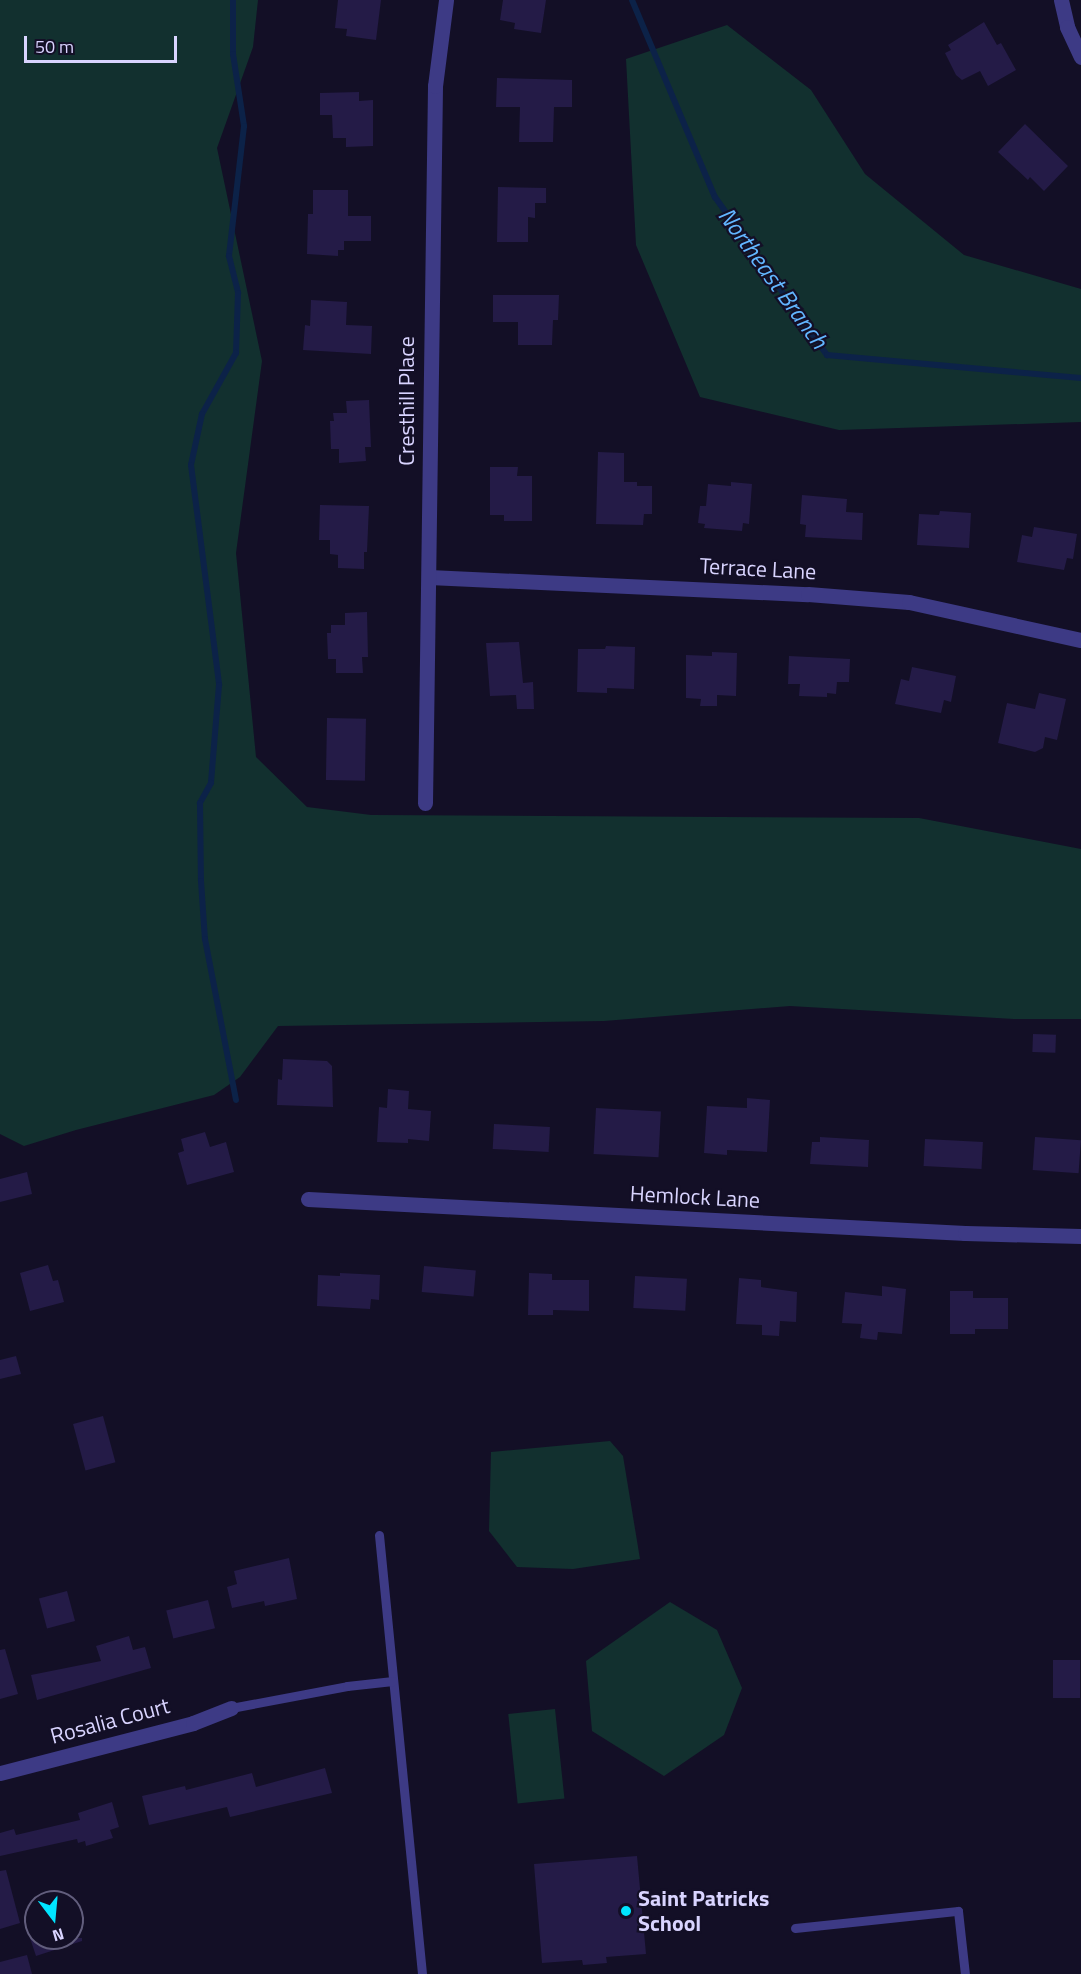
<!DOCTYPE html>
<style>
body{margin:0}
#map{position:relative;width:1081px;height:1974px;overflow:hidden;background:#130f26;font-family:"Titillium Web",sans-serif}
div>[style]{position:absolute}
.green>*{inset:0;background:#12302f;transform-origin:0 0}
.stream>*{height:6px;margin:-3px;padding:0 3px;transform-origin:3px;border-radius:3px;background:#0c2248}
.building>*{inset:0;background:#241b47;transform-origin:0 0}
.service>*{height:9px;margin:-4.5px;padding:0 4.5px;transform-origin:4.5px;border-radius:4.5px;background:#3d3a85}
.minor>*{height:15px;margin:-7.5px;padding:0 7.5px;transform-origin:7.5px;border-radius:7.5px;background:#3d3a85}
.dots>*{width:16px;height:16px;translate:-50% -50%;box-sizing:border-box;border:3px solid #130f26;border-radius:50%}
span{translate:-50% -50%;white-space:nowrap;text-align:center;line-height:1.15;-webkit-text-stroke:4.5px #130f26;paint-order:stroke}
.street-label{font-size:22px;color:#d9d4ff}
.poi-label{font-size:22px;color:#d9d4ff;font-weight:700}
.left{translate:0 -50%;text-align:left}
.water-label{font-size:24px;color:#62b6ff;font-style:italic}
.north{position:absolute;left:24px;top:1890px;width:60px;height:60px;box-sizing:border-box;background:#130f26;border:2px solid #625e7d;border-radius:50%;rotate:164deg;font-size:16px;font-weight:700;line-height:24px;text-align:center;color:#d9d4ff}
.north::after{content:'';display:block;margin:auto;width:21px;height:27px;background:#00e5ff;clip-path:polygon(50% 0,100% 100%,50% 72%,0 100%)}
.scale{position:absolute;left:24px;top:36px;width:153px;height:27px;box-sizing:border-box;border:3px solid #d9d4ff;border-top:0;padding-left:8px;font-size:18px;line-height:21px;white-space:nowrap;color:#d9d4ff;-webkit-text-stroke:4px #130f26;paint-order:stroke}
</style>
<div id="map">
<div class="green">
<i style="clip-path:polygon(0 0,258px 0,253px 47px,217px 148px,262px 361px,236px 553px,256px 757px,307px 807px,371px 815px,919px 818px,1081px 849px,1081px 1019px,1014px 1019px,790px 1006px,604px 1021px,278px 1026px,240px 1077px,214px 1095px,76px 1130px,24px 1146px,0 1134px)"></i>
<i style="clip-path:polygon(727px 25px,811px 90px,865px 174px,964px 255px,1081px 289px,1081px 422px,839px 430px,700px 397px,636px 245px,626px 59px)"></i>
<i style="clip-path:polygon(610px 1441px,623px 1456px,640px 1559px,573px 1569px,517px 1567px,489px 1531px,491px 1452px)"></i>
<i style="clip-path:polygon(670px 1602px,717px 1630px,742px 1688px,724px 1735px,664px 1776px,592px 1731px,586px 1661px)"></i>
<i style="left:555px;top:1709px;width:90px;height:47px;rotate:84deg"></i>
</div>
<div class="stream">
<i style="left:233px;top:0;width:54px;rotate:90deg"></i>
<i style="left:233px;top:54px;width:73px;rotate:81.3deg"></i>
<i style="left:244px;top:126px;width:131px;rotate:96.6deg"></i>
<i style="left:229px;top:256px;width:38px;rotate:76deg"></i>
<i style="left:238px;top:293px;width:60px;rotate:91.9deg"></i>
<i style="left:236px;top:353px;width:70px;rotate:119.1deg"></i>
<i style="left:202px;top:414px;width:52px;rotate:102.2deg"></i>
<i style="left:191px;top:465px;width:222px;rotate:82.7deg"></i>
<i style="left:219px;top:685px;width:98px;rotate:94.7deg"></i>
<i style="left:211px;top:783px;width:23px;rotate:119deg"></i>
<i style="left:200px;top:803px;width:78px;rotate:89.3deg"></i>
<i style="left:201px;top:881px;width:58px;rotate:86.1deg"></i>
<i style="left:205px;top:939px;width:164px;rotate:79.1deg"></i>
<i style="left:632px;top:0;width:214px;rotate:67.2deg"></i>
<i style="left:715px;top:197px;width:194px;rotate:54.7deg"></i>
<i style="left:827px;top:355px;width:255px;rotate:5.2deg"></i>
</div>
<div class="building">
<i style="clip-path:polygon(338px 0,381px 0,376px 40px,346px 36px,347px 29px,335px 28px)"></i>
<i style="clip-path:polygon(503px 0,546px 0,541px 33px,514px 29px,515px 23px,500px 20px)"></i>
<i style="clip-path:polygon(984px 22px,997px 45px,1001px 43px,1016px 70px,988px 86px,980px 71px,962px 80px,956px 75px,945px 53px,951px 50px,948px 45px)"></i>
<i style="clip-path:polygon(497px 78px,572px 80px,572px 107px,554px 107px,553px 142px,519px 142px,520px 107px,496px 107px)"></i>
<i style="clip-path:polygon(359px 92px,359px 101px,373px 100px,373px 146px,346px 147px,346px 138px,333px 138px,332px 115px,320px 115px,320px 93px)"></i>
<i style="clip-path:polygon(1025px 124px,1068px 166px,1044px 191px,1030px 177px,1028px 180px,998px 152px)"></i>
<i style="clip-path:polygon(498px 187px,546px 188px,546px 203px,535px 203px,535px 218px,528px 217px,528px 242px,497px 242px)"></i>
<i style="clip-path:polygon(313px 190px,348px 190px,348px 216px,371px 216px,371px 241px,344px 241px,344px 250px,338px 250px,338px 256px,307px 254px,308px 214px,313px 214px)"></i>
<i style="clip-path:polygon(493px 295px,559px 295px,558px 320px,553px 320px,552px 345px,518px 345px,518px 322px,493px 322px)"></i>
<i style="clip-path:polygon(311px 300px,347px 302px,346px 325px,372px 326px,371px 354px,303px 350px,305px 325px,310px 326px)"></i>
<i style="clip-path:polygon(369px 400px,371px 447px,365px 447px,366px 461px,339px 463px,339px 449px,331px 449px,330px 421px,334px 421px,333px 413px,347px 413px,346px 401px)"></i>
<i style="clip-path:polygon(598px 452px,624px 453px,624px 482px,637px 482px,637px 486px,652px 486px,652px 514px,644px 514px,643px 525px,596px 524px)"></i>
<i style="clip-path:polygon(490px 467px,518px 467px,517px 476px,532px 476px,532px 521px,504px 521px,504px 515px,490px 515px)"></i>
<i style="clip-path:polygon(731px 482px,752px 484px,749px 524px,743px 523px,742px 531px,704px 528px,705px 524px,698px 523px,700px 506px,706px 506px,708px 484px,731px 486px)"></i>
<i style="clip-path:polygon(802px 495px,847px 499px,846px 512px,863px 513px,862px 540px,805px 537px,806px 525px,800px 524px)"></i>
<i style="clip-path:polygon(320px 505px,369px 506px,367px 552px,364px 552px,364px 569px,338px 568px,338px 555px,330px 554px,330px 540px,319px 540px)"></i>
<i style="clip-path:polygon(940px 511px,971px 513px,969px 548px,917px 545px,919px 514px,939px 515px)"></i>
<i style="clip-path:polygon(1034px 527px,1077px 534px,1073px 559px,1067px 558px,1064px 570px,1017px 562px,1022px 535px,1032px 537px)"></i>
<i style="clip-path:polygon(367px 612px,368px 657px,362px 657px,363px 673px,336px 673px,336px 659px,328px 659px,327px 633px,331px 633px,331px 625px,345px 625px,345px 613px)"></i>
<i style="clip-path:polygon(519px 642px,523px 683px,533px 682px,534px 709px,517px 709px,516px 695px,490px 696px,486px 643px)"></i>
<i style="clip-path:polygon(606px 646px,635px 647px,634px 689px,607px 688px,607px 693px,577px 692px,578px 649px,605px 649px)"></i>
<i style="clip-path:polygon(712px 652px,737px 653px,736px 696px,717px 695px,717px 706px,700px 706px,701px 699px,686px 698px,686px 655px,712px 656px)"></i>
<i style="clip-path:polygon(789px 656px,850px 659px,849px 682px,837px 682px,836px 694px,827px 693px,827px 697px,799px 696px,800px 684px,788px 684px)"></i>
<i style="clip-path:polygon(912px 667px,956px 676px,951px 702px,944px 700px,941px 713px,895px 704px,901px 679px,909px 681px)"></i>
<i style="clip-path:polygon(1039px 693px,1066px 699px,1057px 740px,1045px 737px,1043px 748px,1035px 752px,998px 743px,1007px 703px,1035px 709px)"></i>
<i style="left:327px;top:718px;width:39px;height:62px;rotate:1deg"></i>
<i style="left:1033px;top:1034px;width:23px;height:18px;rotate:2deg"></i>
<i style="clip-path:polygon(283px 1059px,327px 1061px,332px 1066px,333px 1107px,277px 1105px,278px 1079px,282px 1080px)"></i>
<i style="clip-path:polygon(388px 1089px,409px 1091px,408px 1109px,431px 1111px,429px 1141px,408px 1139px,408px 1143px,377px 1142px,379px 1107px,387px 1108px)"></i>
<i style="clip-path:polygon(747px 1098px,770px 1100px,767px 1152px,727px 1150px,727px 1155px,704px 1153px,707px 1106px,747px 1108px)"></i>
<i style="left:596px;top:1108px;width:65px;height:46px;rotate:3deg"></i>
<i style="left:494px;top:1124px;width:56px;height:25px;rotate:3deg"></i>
<i style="clip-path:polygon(205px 1132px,210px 1147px,226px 1142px,234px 1172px,187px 1185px,178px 1153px,184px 1151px,181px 1139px)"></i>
<i style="clip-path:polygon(820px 1137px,869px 1140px,868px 1167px,810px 1164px,812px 1142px,820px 1142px)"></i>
<i style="left:1035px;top:1137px;width:46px;height:33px;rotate:4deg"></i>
<i style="left:925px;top:1139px;width:58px;height:27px;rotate:3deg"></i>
<i style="clip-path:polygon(27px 1172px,32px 1194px,0 1202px,0 1179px)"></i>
<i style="clip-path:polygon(48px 1265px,53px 1281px,58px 1280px,64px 1302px,30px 1311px,20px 1273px)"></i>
<i style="left:424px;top:1266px;width:52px;height:26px;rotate:5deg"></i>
<i style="clip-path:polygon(340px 1273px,380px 1275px,379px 1300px,371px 1299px,370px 1309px,317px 1306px,318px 1275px,340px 1276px)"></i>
<i style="clip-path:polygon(529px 1273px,552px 1274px,552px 1280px,589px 1280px,589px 1311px,553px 1310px,553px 1315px,528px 1315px)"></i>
<i style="left:635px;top:1276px;width:52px;height:32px;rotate:3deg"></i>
<i style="clip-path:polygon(739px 1278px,761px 1280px,761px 1287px,797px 1292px,796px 1322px,780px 1321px,779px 1336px,762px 1335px,762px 1325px,736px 1324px)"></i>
<i style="clip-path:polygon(882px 1286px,906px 1289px,902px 1334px,878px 1332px,877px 1340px,860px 1338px,862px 1324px,842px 1323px,845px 1292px,882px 1296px)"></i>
<i style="clip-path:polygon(950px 1291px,973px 1291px,973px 1298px,1008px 1298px,1008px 1329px,975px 1329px,975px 1334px,950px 1334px)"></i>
<i style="clip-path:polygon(16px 1356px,21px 1374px,0 1379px,0 1360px)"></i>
<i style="left:103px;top:1416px;width:48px;height:31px;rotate:75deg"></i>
<i style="clip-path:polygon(289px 1558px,297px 1599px,265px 1606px,264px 1601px,232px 1608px,227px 1587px,237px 1584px,234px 1571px)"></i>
<i style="left:67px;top:1591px;width:31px;height:29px;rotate:75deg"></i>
<i style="left:208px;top:1600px;width:29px;height:43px;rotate:76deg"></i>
<i style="clip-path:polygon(129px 1636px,133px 1650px,145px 1647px,151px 1668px,37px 1700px,31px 1675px,101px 1661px,96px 1646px)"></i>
<i style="clip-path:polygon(5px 1649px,18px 1694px,0 1699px,0 1650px)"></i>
<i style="left:1053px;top:1660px;width:27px;height:38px"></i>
<i style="clip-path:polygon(325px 1768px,332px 1793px,230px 1817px,227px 1807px,149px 1825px,142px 1796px,185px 1786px,186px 1790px,252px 1773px,256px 1787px)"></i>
<i style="clip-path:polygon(112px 1802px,119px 1827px,110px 1830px,113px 1838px,86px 1846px,85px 1841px,78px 1843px,77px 1839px,0 1856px,0 1833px,14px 1829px,16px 1835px,80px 1820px,78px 1813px)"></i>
<i style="clip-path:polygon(637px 1856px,646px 1954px,606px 1957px,607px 1963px,583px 1965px,582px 1960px,542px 1963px,534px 1864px)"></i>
<i style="clip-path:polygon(6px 1870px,20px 1923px,0 1929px,0 1871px)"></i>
<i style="clip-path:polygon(30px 1938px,82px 1938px,82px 1941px,36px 1956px)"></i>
<i style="clip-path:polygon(27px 1955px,32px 1974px,0 1974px,0 1962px)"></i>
</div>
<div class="service">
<i style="left:379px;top:1535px;width:441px;rotate:84.4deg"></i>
<i style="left:231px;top:1708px;width:118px;rotate:-10.7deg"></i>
<i style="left:347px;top:1686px;width:46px;rotate:-6.2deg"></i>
<i style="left:795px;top:1928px;width:164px;rotate:-6deg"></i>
<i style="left:958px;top:1911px;width:63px;rotate:83.7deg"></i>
</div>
<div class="minor">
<i style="left:1061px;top:0;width:28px;rotate:77deg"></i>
<i style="left:1067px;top:27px;width:33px;rotate:65deg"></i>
<i style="left:429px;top:577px;width:379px;rotate:2.6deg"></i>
<i style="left:808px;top:594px;width:101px;rotate:4.5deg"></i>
<i style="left:909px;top:602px;width:176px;rotate:12.5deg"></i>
<i style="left:425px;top:803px;width:717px;rotate:-89.2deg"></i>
<i style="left:435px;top:86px;width:87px;rotate:-82.7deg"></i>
<i style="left:308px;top:1199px;width:658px;rotate:2.96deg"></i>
<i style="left:965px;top:1233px;width:116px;rotate:1.5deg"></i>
<i style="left:0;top:1773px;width:199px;rotate:-14.5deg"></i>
<i style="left:193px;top:1723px;width:41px;rotate:-21.5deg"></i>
</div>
<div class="dots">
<i style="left:626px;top:1911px;background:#00e5ff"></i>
</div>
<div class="street-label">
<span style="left:407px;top:401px;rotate:-90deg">Cresthill Place</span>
<span style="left:758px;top:569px;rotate:3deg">Terrace Lane</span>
<span style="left:695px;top:1197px;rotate:3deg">Hemlock Lane</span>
<span style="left:110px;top:1721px;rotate:-15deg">Rosalia Court</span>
</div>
<div class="poi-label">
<span class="left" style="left:638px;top:1911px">Saint Patricks<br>School</span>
</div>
<div class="water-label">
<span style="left:773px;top:278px;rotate:54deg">Northeast Branch</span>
</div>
<div class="north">N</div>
<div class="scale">50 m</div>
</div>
